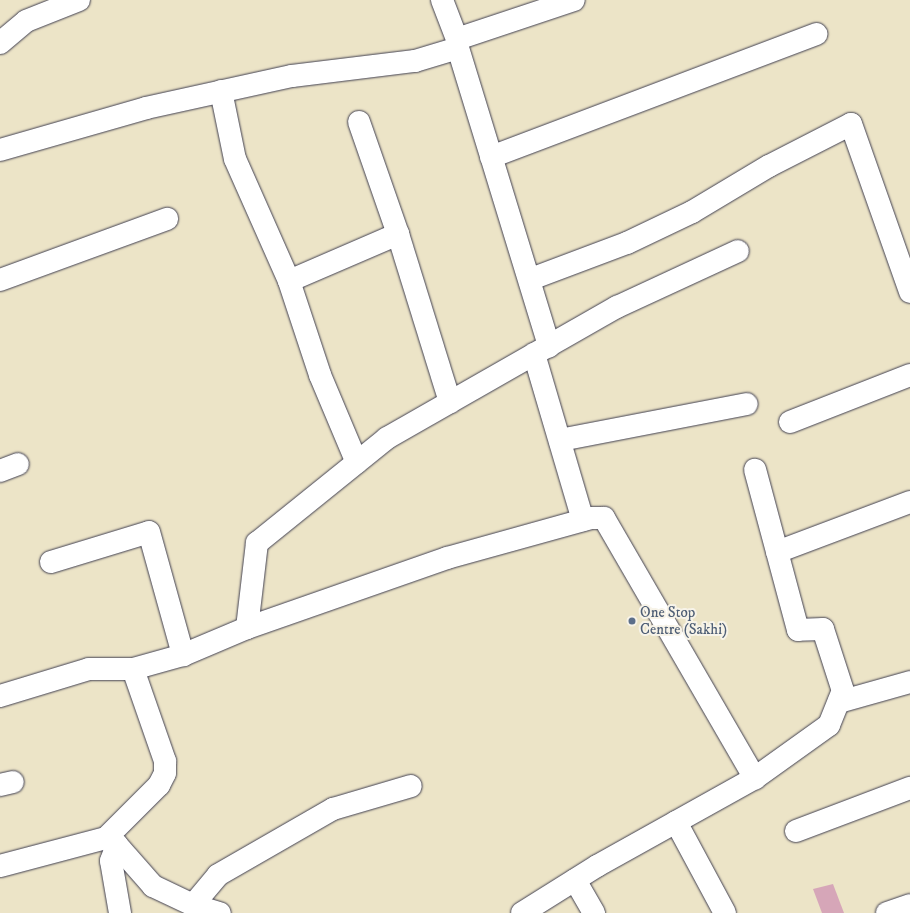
<!DOCTYPE html>
<style>
body{margin:0}
#map{position:relative;width:910px;height:913px;overflow:hidden;background:#ece4c7;font-family:"IM FELL DW Pica",serif}
div>[style]{position:absolute}
.building>*{inset:0;background:#d6a6b8}
.roads{filter:drop-shadow(0 0 1px #403f50) drop-shadow(0 0 1px #403f50)}
.street>*{height:22px;margin:-11px;padding:0 11px;transform-origin:11px;border-radius:11px;background:#fff}
.dots>*{width:11px;height:11px;translate:-50% -50%;box-sizing:border-box;border:2px solid #f7f3e8;border-radius:50%}
span{translate:-50% -50%;white-space:nowrap;text-align:center;line-height:1.15;-webkit-text-stroke:4px #f7f3e8;paint-order:stroke}
.service-label{font-size:15px;color:#4e5e75}
.left{translate:0 -50%;text-align:left}
</style>
<div id="map">
<div class="building">
<i style="clip-path:polygon(833px 884px,844px 913px,822px 913px,813px 889px)"></i>
</div>
<div class="roads">
<div class="street">
<i style="left:442px;top:0;width:42px;rotate:69deg"></i>
<i style="left:0;top:43px;width:34px;rotate:-40deg"></i>
<i style="left:26px;top:21px;width:57px;rotate:-21.6deg"></i>
<i style="left:458px;top:48px;width:312px;rotate:73deg"></i>
<i style="left:221px;top:91px;width:69px;rotate:78.4deg"></i>
<i style="left:235px;top:159px;width:133px;rotate:66.1deg"></i>
<i style="left:289px;top:281px;width:99px;rotate:71.7deg"></i>
<i style="left:320px;top:375px;width:95px;rotate:67.2deg"></i>
<i style="left:359px;top:122px;width:119px;rotate:70.8deg"></i>
<i style="left:0;top:150px;width:152px;rotate:-16deg"></i>
<i style="left:146px;top:108px;width:149px;rotate:-12.4deg"></i>
<i style="left:292px;top:76px;width:124px;rotate:-7deg"></i>
<i style="left:415px;top:61px;width:45px;rotate:-16.8deg"></i>
<i style="left:458px;top:48px;width:9px;rotate:-96deg"></i>
<i style="left:457px;top:39px;width:123px;rotate:-18.4deg"></i>
<i style="left:491px;top:157px;width:348px;rotate:-20.7deg"></i>
<i style="left:531px;top:279px;width:103px;rotate:-20.6deg"></i>
<i style="left:627px;top:243px;width:72px;rotate:-25.5deg"></i>
<i style="left:692px;top:212px;width:90px;rotate:-30.9deg"></i>
<i style="left:769px;top:166px;width:92px;rotate:-27.1deg"></i>
<i style="left:851px;top:124px;width:178px;rotate:70.6deg"></i>
<i style="left:0;top:280px;width:178px;rotate:-20.1deg"></i>
<i style="left:289px;top:281px;width:119px;rotate:-23.3deg"></i>
<i style="left:398px;top:234px;width:176px;rotate:72.8deg"></i>
<i style="left:534px;top:354px;width:173px;rotate:73.6deg"></i>
<i style="left:790px;top:422px;width:129px;rotate:-21.4deg"></i>
<i style="left:560px;top:440px;width:190px;rotate:-10.9deg"></i>
<i style="left:0;top:471px;width:19px;rotate:-21deg"></i>
<i style="left:777px;top:552px;width:142px;rotate:-20.6deg"></i>
<i style="left:51px;top:562px;width:102px;rotate:-17deg"></i>
<i style="left:149px;top:532px;width:128px;rotate:74.5deg"></i>
<i style="left:247px;top:628px;width:86px;rotate:-83.3deg"></i>
<i style="left:257px;top:543px;width:167px;rotate:-38.9deg"></i>
<i style="left:387px;top:438px;width:265px;rotate:-29.7deg"></i>
<i style="left:617px;top:307px;width:133px;rotate:-24.8deg"></i>
<i style="left:0;top:696px;width:93px;rotate:-16.9deg"></i>
<i style="left:89px;top:669px;width:44px"></i>
<i style="left:133px;top:669px;width:52px;rotate:-15.6deg"></i>
<i style="left:183px;top:655px;width:69px;rotate:-22.9deg"></i>
<i style="left:247px;top:628px;width:212px;rotate:-19.3deg"></i>
<i style="left:447px;top:558px;width:149px;rotate:-15.5deg"></i>
<i style="left:591px;top:518px;width:13px"></i>
<i style="left:604px;top:518px;width:301px;rotate:59.9deg"></i>
<i style="left:839px;top:702px;width:74px;rotate:-15.7deg"></i>
<i style="left:0;top:785px;width:13px;rotate:-13deg"></i>
<i style="left:676px;top:822px;width:103px;rotate:61.7deg"></i>
<i style="left:796px;top:831px;width:122px;rotate:-20.7deg"></i>
<i style="left:106px;top:838px;width:13px;rotate:32deg"></i>
<i style="left:117px;top:845px;width:55px;rotate:48.7deg"></i>
<i style="left:153px;top:886px;width:44px;rotate:25.4deg"></i>
<i style="left:193px;top:905px;width:28px;rotate:17deg"></i>
<i style="left:117px;top:845px;width:17px;rotate:111deg"></i>
<i style="left:111px;top:861px;width:53px;rotate:80.2deg"></i>
<i style="left:0;top:866px;width:110px;rotate:-14.8deg"></i>
<i style="left:106px;top:838px;width:75px;rotate:-45deg"></i>
<i style="left:159px;top:785px;width:13px;rotate:-63deg"></i>
<i style="left:165px;top:773px;width:12px;rotate:-90deg"></i>
<i style="left:165px;top:761px;width:97px;rotate:-109.2deg"></i>
<i style="left:575px;top:880px;width:38px;rotate:60deg"></i>
<i style="left:193px;top:905px;width:39px;rotate:-50deg"></i>
<i style="left:218px;top:875px;width:133px;rotate:-29.9deg"></i>
<i style="left:333px;top:809px;width:81px;rotate:-16.4deg"></i>
<i style="left:522px;top:913px;width:89px;rotate:-32.1deg"></i>
<i style="left:597px;top:866px;width:181px;rotate:-29.1deg"></i>
<i style="left:755px;top:778px;width:91px;rotate:-35.6deg"></i>
<i style="left:829px;top:725px;width:37px;rotate:-68deg"></i>
<i style="left:843px;top:691px;width:65px;rotate:-107.9deg"></i>
<i style="left:823px;top:629px;width:25px;rotate:178deg"></i>
<i style="left:798px;top:630px;width:166px;rotate:-105deg"></i>
<i style="left:887px;top:913px;width:24px;rotate:-19deg"></i>
</div>
</div>
<div class="dots">
<i style="left:632px;top:621px;background:#5c6f8a"></i>
</div>
<div class="service-label">
<span class="left" style="left:640px;top:621px">One Stop<br>Centre (Sakhi)</span>
</div>
</div>
